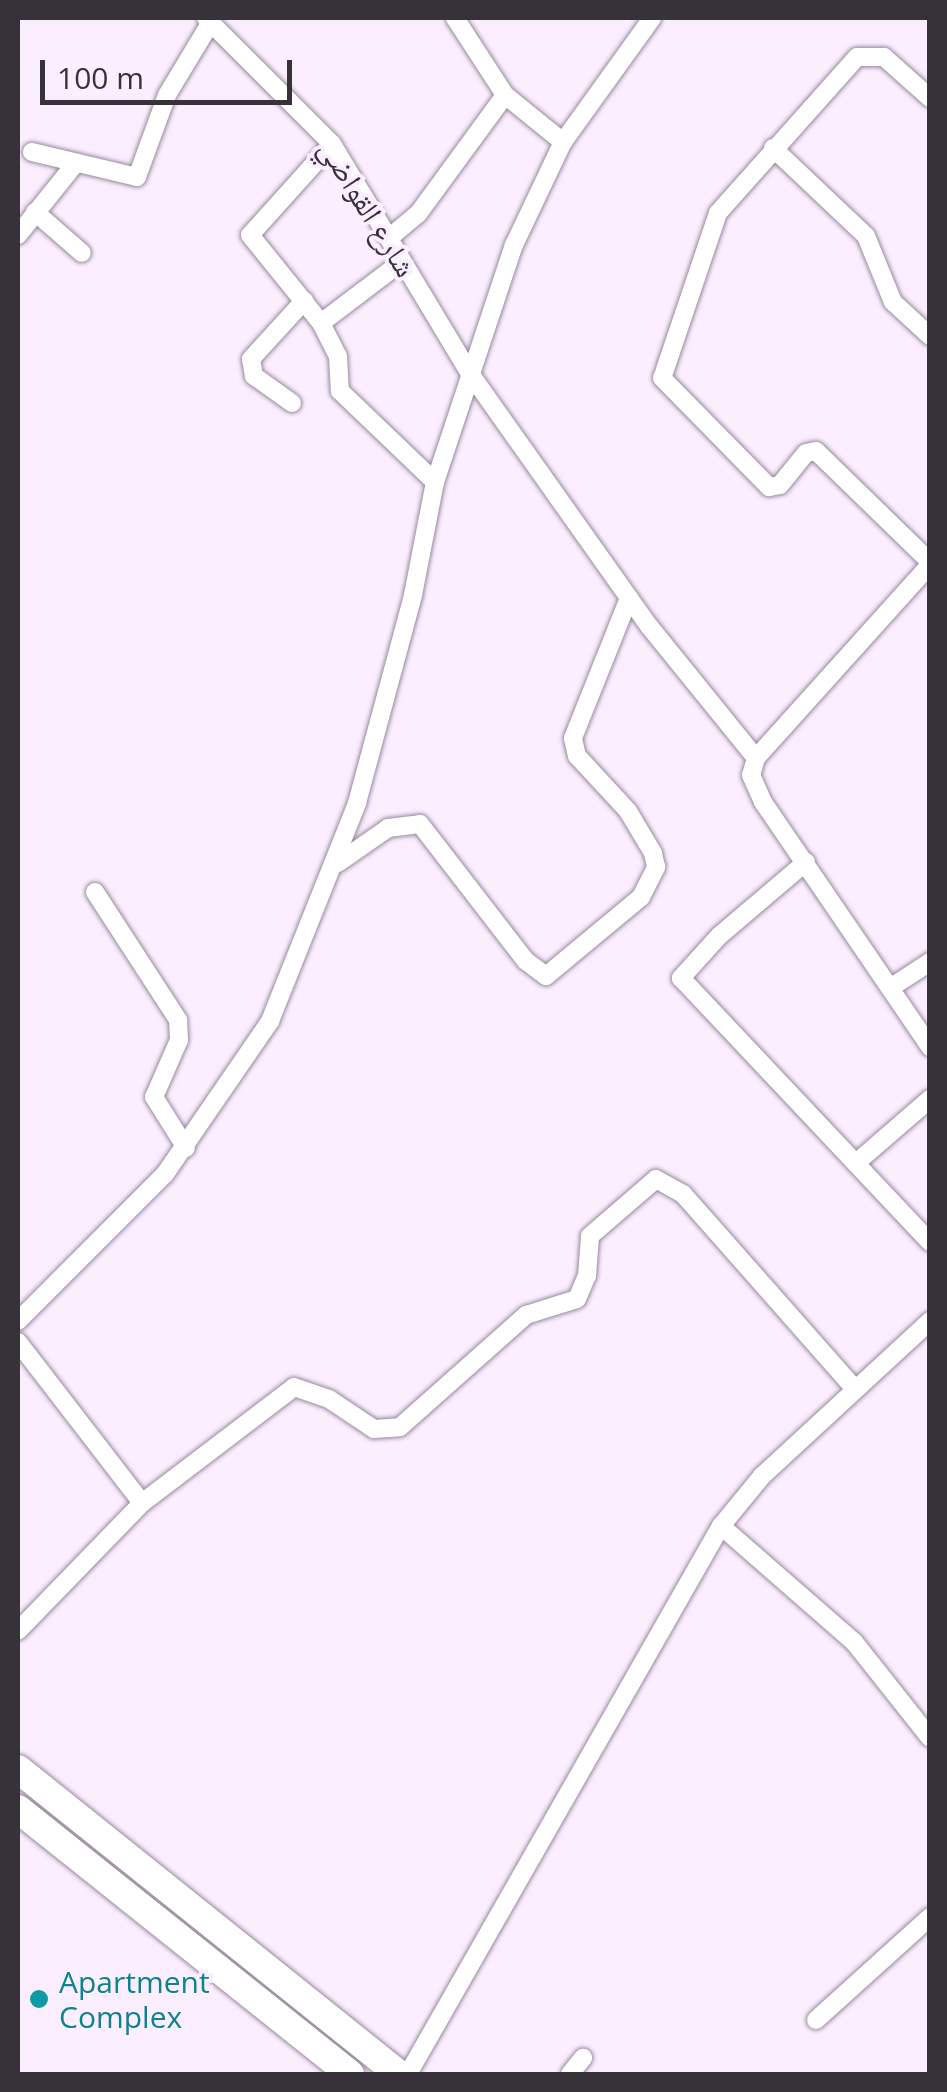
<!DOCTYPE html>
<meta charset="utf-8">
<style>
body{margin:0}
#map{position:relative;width:947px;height:2092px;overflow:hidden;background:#fbeeff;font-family:"Open Sans","Noto Naskh Arabic",sans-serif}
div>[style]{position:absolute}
.roads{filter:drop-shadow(0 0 2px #98899c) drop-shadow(0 0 2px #98899c)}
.minor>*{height:18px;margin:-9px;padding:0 9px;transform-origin:9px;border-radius:9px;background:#fff}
.primary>*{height:28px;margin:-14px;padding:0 14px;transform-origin:14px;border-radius:14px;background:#fff}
.dots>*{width:28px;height:28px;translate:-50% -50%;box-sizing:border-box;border:5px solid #fbeeff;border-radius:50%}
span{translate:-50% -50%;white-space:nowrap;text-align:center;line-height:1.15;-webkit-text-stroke:8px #fbeeff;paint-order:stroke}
.street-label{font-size:30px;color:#373139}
.culture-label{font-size:30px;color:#0d838f}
.left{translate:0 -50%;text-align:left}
.frame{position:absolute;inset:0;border:20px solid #373139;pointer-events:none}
.scale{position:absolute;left:40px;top:60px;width:252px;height:45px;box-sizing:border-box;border:5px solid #373139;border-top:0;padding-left:12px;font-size:30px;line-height:35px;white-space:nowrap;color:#373139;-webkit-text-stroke:8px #fbeeff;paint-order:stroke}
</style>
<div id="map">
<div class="roads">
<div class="minor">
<i style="left:206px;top:18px;width:178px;rotate:45deg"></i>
<i style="left:332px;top:144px;width:266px;rotate:59deg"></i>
<i style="left:469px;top:372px;width:311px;rotate:54.7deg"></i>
<i style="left:649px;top:626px;width:170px;rotate:51deg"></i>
<i style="left:756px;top:758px;width:18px;rotate:106deg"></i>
<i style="left:751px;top:775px;width:30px;rotate:66deg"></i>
<i style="left:763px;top:802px;width:297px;rotate:55.7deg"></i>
<i style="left:455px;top:18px;width:92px;rotate:57deg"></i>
<i style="left:505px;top:95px;width:75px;rotate:39deg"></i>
<i style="left:930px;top:98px;width:62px;rotate:-138.3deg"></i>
<i style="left:884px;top:57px;width:27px;rotate:180deg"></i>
<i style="left:857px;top:57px;width:209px;rotate:131.7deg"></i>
<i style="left:718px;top:213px;width:174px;rotate:108.7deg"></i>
<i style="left:662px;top:378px;width:153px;rotate:45.5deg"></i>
<i style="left:769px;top:487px;width:11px;rotate:-10deg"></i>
<i style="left:780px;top:485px;width:41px;rotate:-50.9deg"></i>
<i style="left:806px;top:453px;width:10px;rotate:-11deg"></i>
<i style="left:816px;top:451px;width:159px;rotate:44.2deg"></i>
<i style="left:332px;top:144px;width:122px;rotate:132deg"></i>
<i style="left:250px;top:235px;width:113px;rotate:51.1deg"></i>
<i style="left:321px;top:323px;width:37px;rotate:63deg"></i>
<i style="left:338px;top:356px;width:35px;rotate:87deg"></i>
<i style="left:340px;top:391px;width:132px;rotate:43.8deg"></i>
<i style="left:773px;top:148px;width:128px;rotate:43.4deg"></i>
<i style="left:866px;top:236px;width:71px;rotate:67.8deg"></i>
<i style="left:893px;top:302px;width:50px;rotate:42.6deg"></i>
<i style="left:32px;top:152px;width:108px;rotate:13.4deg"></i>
<i style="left:137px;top:177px;width:87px;rotate:-69.9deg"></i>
<i style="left:167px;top:95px;width:85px;rotate:-58.9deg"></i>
<i style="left:35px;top:212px;width:62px;rotate:41.1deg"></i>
<i style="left:18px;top:235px;width:90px;rotate:-51.3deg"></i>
<i style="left:389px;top:238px;width:38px;rotate:-40deg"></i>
<i style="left:418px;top:214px;width:147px;rotate:-53.8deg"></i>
<i style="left:321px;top:323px;width:99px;rotate:-37.2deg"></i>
<i style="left:292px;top:403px;width:47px;rotate:-144.6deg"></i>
<i style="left:254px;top:376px;width:17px;rotate:-100deg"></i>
<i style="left:251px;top:359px;width:79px;rotate:-47.6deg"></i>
<i style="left:756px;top:758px;width:260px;rotate:-48deg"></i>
<i style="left:806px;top:862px;width:114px;rotate:139.6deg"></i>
<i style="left:719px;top:936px;width:57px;rotate:132.1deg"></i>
<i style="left:681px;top:978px;width:363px;rotate:46.7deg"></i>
<i style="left:338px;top:863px;width:61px;rotate:-35deg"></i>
<i style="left:388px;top:828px;width:32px;rotate:-7deg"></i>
<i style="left:420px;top:824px;width:173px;rotate:52.3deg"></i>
<i style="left:526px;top:961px;width:25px;rotate:37deg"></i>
<i style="left:546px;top:976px;width:124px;rotate:-39.7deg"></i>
<i style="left:641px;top:897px;width:34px;rotate:-63deg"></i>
<i style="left:656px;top:867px;width:14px;rotate:-102deg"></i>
<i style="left:653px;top:853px;width:49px;rotate:-120.8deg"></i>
<i style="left:628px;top:811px;width:75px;rotate:-132.8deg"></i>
<i style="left:577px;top:756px;width:18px;rotate:-103deg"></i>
<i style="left:573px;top:738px;width:151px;rotate:-68.2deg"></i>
<i style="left:95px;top:892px;width:153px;rotate:57deg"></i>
<i style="left:178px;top:1020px;width:20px;rotate:87deg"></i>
<i style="left:179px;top:1040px;width:62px;rotate:113.7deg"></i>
<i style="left:154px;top:1097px;width:60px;rotate:57.9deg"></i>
<i style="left:890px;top:988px;width:48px;rotate:-33deg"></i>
<i style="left:856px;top:1163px;width:98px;rotate:-40.9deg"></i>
<i style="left:18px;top:1321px;width:208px;rotate:-45deg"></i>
<i style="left:165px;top:1174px;width:186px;rotate:-55.5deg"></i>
<i style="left:270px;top:1021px;width:235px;rotate:-68.2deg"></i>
<i style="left:357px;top:803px;width:215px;rotate:-74.9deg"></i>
<i style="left:413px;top:595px;width:115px;rotate:-79deg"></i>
<i style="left:435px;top:482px;width:250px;rotate:-71.6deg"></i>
<i style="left:514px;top:245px;width:114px;rotate:-64.6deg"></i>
<i style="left:563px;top:142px;width:153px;rotate:-54.3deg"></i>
<i style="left:18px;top:1342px;width:203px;rotate:52.4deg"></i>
<i style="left:142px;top:1503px;width:178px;rotate:134.1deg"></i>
<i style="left:142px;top:1503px;width:191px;rotate:-37.3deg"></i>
<i style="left:294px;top:1387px;width:37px;rotate:19deg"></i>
<i style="left:329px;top:1399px;width:54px;rotate:33.7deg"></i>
<i style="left:374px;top:1429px;width:26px;rotate:-4deg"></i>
<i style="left:400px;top:1427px;width:169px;rotate:-41.6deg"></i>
<i style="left:526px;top:1315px;width:53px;rotate:-17.4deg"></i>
<i style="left:577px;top:1299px;width:25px;rotate:-67deg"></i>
<i style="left:587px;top:1276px;width:40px;rotate:-85.7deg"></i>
<i style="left:590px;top:1236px;width:87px;rotate:-40.8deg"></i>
<i style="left:656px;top:1179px;width:31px;rotate:29deg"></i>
<i style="left:683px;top:1194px;width:260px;rotate:48.6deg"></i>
<i style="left:721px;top:1526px;width:176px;rotate:41.1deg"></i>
<i style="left:854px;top:1642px;width:122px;rotate:51.6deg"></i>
<i style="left:816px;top:2020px;width:154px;rotate:-42.1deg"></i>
<i style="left:408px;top:2074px;width:631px;rotate:-60.27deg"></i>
<i style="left:721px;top:1526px;width:65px;rotate:-50.6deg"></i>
<i style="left:762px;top:1476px;width:229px;rotate:-42.7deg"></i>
<i style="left:570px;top:2074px;width:21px;rotate:-51deg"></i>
</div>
<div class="primary">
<i style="left:18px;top:1769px;width:488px;rotate:38.7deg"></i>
<i style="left:18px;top:1809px;width:425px;rotate:38.6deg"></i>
</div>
</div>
<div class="dots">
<i style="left:39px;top:1999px;background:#0f9aa8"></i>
</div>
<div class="street-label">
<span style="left:368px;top:208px;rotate:58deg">شارع القواضي</span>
</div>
<div class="culture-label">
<span class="left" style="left:59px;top:1999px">Apartment<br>Complex</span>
</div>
<div class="frame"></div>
<div class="scale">100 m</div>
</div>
